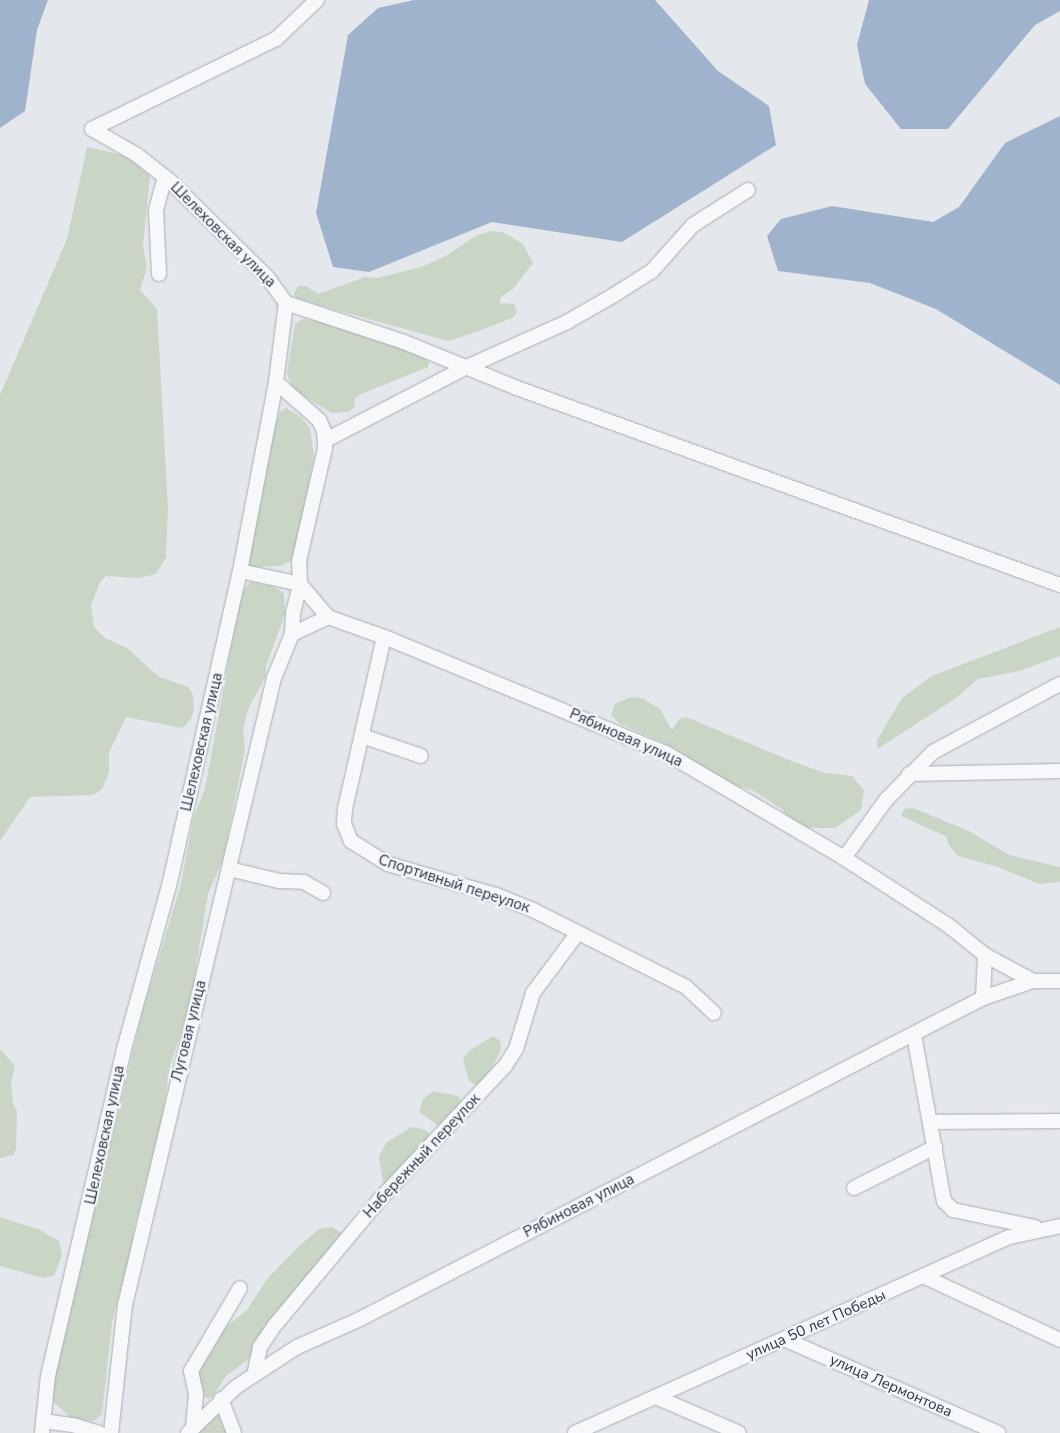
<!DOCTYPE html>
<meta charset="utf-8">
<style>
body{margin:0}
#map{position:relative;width:1060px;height:1433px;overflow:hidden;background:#e4e7ec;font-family:"Nunito Sans",sans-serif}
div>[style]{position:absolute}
.green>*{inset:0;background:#c9d6c5}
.water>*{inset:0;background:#9fb4cc}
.roads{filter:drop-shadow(0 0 1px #a9aeb7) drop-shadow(0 0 1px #a9aeb7)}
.minor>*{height:14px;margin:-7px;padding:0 7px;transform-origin:7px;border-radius:7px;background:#f7f8fa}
span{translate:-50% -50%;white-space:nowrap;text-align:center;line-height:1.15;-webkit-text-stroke:4.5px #f4f6f9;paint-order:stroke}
.street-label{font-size:15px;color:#2b3445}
</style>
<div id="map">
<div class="green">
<i style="clip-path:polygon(87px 147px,127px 156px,150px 176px,143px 245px,147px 267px,140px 290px,157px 309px,168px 509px,166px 558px,156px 574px,139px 578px,106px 576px,100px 582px,91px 605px,94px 627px,105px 638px,127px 648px,158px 676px,188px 687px,193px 695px,194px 710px,191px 719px,182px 728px,126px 717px,109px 753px,109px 772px,102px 789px,93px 795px,30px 797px,0 841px,0 395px,67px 239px)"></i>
<i style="clip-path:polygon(491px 231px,503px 232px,523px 244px,533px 263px,513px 289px,501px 297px,500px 303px,514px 304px,517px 312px,512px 318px,479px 331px,448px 341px,315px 304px,297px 298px,294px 294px,298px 286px,306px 286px,318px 294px,365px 277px,377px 278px,421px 267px,444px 257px,476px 236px)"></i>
<i style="clip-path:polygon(303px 319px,317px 321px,422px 356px,429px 362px,428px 367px,359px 395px,354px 400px,355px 407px,348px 412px,332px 413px,293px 390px,287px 373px,295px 324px)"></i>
<i style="clip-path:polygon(286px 408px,302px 418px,310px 428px,314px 456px,297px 545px,292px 560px,281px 566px,252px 567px,248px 564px,274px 428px,280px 412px)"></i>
<i style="clip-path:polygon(250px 582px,272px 586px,284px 593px,285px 614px,266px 666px,266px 676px,249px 707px,243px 728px,245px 750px,223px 859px,208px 894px,190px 1004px,170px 1066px,162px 1119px,135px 1225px,132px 1248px,112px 1322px,102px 1414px,96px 1420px,76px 1422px,53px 1402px,50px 1393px,143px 1009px,180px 888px,194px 816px,205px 789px,241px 594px)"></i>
<i style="clip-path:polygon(1060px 627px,1060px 656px,1019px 671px,978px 679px,955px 699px,877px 749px,877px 740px,902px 698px,932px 676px)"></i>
<i style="clip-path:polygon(630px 697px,642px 698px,660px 709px,672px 730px,679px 719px,686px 717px,789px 760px,825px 773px,852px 776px,864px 790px,861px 810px,835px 828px,803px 828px,789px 819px,782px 809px,752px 790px,734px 786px,666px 744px,619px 723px,611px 715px,615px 704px)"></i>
<i style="clip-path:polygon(913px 808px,971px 832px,1009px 855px,1060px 867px,1060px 882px,1039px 884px,995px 866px,958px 856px,948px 844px,947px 837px,901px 816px,904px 809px)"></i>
<i style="clip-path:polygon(493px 1036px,500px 1041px,501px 1050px,485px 1080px,478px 1086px,469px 1081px,463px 1059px,469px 1051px)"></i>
<i style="clip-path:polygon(0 1049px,15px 1066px,11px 1084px,13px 1103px,17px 1111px,16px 1149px,13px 1155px,0 1158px)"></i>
<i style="clip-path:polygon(433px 1091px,458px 1096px,461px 1100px,460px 1107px,440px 1127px,419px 1112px,423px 1099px)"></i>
<i style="clip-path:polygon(411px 1127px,423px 1129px,429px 1133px,429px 1140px,384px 1187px,379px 1157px,386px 1143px)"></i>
<i style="clip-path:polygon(0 1217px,40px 1230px,59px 1241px,62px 1255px,54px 1276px,43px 1278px,0 1266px)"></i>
<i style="clip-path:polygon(332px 1227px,343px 1234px,255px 1341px,249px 1359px,226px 1376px,213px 1396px,208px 1399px,204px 1396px,199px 1386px,198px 1364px,222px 1330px,247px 1310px,267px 1279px,297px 1248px,319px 1229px)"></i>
<i style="clip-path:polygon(219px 1415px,230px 1433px,198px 1433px,213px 1416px)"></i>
</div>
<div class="water">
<i style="clip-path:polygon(0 0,48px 0,37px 30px,25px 111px,0 128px)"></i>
<i style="clip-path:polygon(414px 0,655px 0,718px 71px,769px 106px,776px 145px,622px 242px,492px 222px,369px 272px,333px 267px,316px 213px,348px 35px,378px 8px)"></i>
<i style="clip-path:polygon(869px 0,1060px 0,1060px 11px,1035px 25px,948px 129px,901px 129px,865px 84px,857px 45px)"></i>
<i style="clip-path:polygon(1060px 116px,1060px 385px,936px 309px,870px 283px,778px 271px,767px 236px,781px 219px,832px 206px,933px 222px,959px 207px,1005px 143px)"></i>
</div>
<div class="roads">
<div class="minor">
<i style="left:92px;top:129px;width:205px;rotate:-26.1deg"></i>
<i style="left:276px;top:39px;width:57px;rotate:-43.6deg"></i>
<i style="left:159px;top:274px;width:64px;rotate:-92.7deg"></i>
<i style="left:156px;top:210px;width:34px;rotate:-75deg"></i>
<i style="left:286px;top:303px;width:124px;rotate:18.3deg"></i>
<i style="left:404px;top:342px;width:122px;rotate:22.2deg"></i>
<i style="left:517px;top:388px;width:578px;rotate:19.94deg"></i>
<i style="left:326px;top:440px;width:159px;rotate:-27.4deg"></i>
<i style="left:467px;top:367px;width:110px;rotate:-24.2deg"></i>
<i style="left:567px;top:322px;width:54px;rotate:-29.9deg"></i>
<i style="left:614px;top:295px;width:45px;rotate:-32.3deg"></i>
<i style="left:652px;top:271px;width:62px;rotate:-48.3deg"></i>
<i style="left:693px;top:225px;width:65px;rotate:-32.5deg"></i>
<i style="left:240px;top:571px;width:61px;rotate:12.2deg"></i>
<i style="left:300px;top:584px;width:43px;rotate:49.7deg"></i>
<i style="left:292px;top:634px;width:40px;rotate:-25deg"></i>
<i style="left:328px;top:617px;width:59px;rotate:19.7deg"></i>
<i style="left:384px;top:637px;width:305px;rotate:22.4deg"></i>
<i style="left:666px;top:753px;width:207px;rotate:30.5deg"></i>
<i style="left:844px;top:858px;width:125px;rotate:32.9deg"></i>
<i style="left:949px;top:926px;width:46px;rotate:38.9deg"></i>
<i style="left:384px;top:637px;width:176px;rotate:102.8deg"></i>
<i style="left:345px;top:809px;width:15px;rotate:94deg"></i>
<i style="left:344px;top:824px;width:18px;rotate:68deg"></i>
<i style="left:351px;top:841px;width:44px;rotate:31.9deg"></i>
<i style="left:388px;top:864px;width:112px;rotate:16deg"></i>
<i style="left:496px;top:895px;width:40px;rotate:22deg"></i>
<i style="left:533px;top:910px;width:171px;rotate:26.7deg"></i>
<i style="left:686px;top:987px;width:38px;rotate:43deg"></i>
<i style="left:362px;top:736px;width:62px;rotate:18.7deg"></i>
<i style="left:909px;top:774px;width:151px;rotate:-1.1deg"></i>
<i style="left:844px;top:858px;width:72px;rotate:-54.1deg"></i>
<i style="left:886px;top:800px;width:67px;rotate:-45.6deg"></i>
<i style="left:933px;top:752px;width:144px;rotate:-28.2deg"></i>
<i style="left:229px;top:869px;width:51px;rotate:13.5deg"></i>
<i style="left:279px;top:881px;width:25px;rotate:2deg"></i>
<i style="left:304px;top:882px;width:22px;rotate:30deg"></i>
<i style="left:1033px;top:981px;width:27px"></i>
<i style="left:914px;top:1035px;width:169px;rotate:79.8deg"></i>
<i style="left:944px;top:1201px;width:13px;rotate:45deg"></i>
<i style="left:953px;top:1210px;width:84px;rotate:11.7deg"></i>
<i style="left:932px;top:1122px;width:128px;rotate:-0.4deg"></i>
<i style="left:854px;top:1188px;width:91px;rotate:-26.8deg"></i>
<i style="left:925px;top:1277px;width:149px;rotate:25deg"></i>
<i style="left:784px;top:1339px;width:234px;rotate:23.7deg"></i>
<i style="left:255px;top:1371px;width:25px;rotate:-78deg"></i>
<i style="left:260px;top:1347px;width:27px;rotate:-56deg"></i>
<i style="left:275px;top:1325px;width:164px;rotate:-50.2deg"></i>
<i style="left:380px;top:1199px;width:183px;rotate:-46.8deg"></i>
<i style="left:505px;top:1066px;width:20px;rotate:-57deg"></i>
<i style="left:516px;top:1049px;width:59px;rotate:-73.1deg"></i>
<i style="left:533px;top:993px;width:74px;rotate:-53.3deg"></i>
<i style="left:656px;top:1397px;width:90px;rotate:23.4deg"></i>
<i style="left:221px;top:1399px;width:36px;rotate:69deg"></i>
<i style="left:43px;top:1421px;width:30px;rotate:8deg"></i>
<i style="left:73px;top:1425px;width:28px;rotate:17deg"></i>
<i style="left:193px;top:1428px;width:34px;rotate:-85deg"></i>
<i style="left:196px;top:1394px;width:24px;rotate:-102deg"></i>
<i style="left:191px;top:1371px;width:96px;rotate:-59.4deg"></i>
<i style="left:42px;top:1433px;width:57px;rotate:-84deg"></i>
<i style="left:48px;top:1376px;width:336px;rotate:-76.9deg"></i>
<i style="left:124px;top:1049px;width:169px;rotate:-74.6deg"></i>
<i style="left:169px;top:886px;width:323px;rotate:-77.3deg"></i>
<i style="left:240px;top:571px;width:192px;rotate:-79.2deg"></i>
<i style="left:276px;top:382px;width:80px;rotate:-82.8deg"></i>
<i style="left:286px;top:303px;width:31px;rotate:-126deg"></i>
<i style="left:268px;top:278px;width:138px;rotate:-135.3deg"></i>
<i style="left:170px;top:181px;width:42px;rotate:-141.8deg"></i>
<i style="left:137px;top:155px;width:52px;rotate:-150deg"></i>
<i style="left:111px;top:1433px;width:129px;rotate:-83.8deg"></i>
<i style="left:125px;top:1305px;width:644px;rotate:-76.63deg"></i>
<i style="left:274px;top:678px;width:48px;rotate:-67.8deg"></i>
<i style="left:292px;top:634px;width:21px;rotate:-87deg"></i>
<i style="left:293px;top:613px;width:30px;rotate:-76deg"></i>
<i style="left:300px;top:584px;width:23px;rotate:-92deg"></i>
<i style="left:299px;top:561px;width:116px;rotate:-77deg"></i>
<i style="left:325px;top:448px;width:17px;rotate:-93deg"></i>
<i style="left:324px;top:431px;width:12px;rotate:-114deg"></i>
<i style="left:319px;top:420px;width:57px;rotate:-138.5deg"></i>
<i style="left:188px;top:1433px;width:66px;rotate:-43.8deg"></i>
<i style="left:236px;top:1387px;width:73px;rotate:-33.3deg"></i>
<i style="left:297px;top:1347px;width:67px;rotate:-23.9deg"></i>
<i style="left:358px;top:1320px;width:703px;rotate:-27.26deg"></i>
<i style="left:983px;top:998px;width:53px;rotate:-18.8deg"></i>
<i style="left:1033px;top:981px;width:55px;rotate:-151.6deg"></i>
<i style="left:985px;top:955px;width:43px;rotate:92.7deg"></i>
<i style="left:575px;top:1433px;width:477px;rotate:-24.3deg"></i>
<i style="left:1010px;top:1237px;width:51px;rotate:-12.4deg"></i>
</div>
</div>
<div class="street-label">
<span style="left:223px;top:235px;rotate:45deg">Шелеховская улица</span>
<span style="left:626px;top:738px;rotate:24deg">Рябиновая улица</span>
<span style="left:202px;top:742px;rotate:-77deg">Шелеховская улица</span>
<span style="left:454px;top:884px;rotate:18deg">Спортивный переулок</span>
<span style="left:189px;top:1031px;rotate:-76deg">Луговая улица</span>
<span style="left:105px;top:1135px;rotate:-78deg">Шелеховская улица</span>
<span style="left:422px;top:1156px;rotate:-47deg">Набережный переулок</span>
<span style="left:579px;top:1206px;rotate:-27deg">Рябиновая улица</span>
<span style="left:816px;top:1325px;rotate:-24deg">улица 50 лет Победы</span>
<span style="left:891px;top:1386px;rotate:24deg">улица Лермонтова</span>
</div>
</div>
